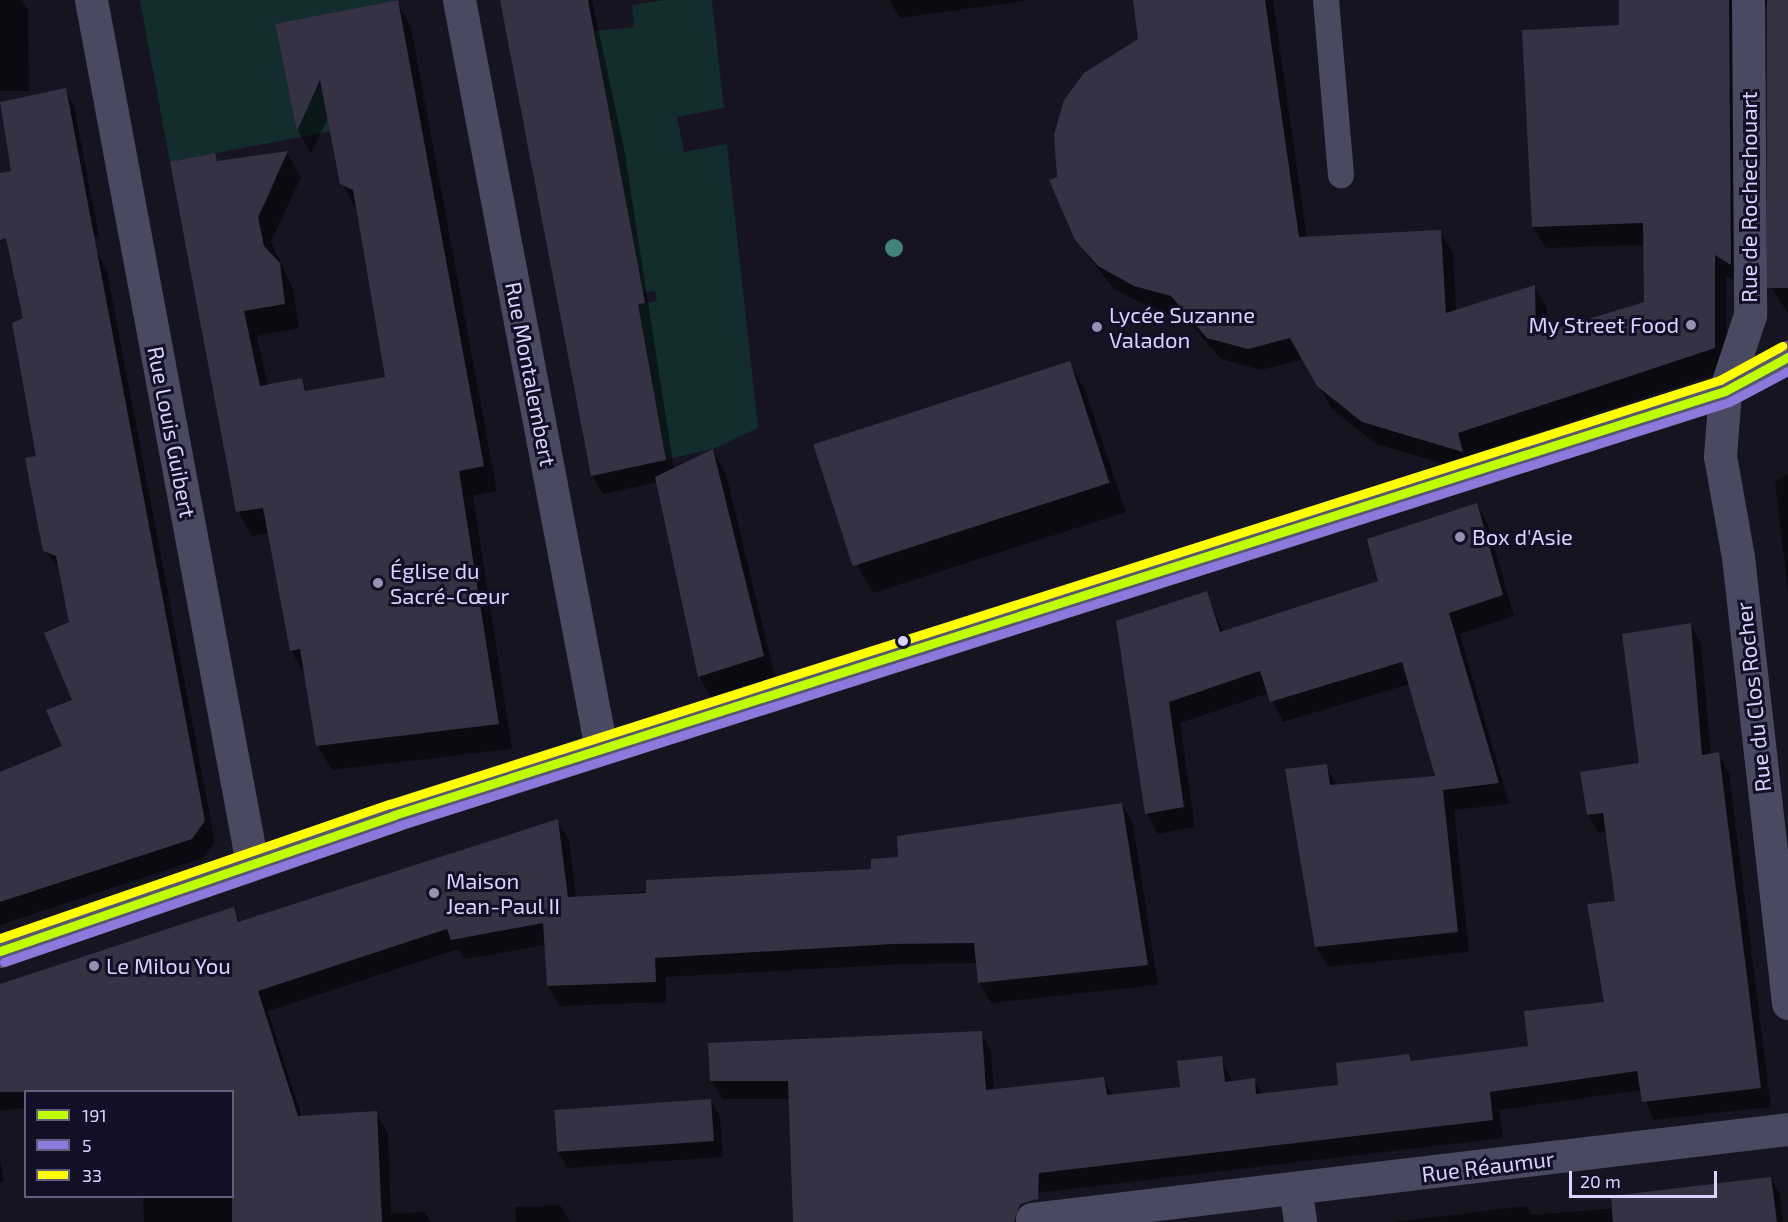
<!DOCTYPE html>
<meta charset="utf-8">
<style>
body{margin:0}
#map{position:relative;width:1788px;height:1222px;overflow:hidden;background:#161421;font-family:"Exo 2",sans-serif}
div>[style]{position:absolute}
.green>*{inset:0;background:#132c2d}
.shadow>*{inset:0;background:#0007}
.building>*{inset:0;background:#343243;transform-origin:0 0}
.service>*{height:26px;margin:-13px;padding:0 13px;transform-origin:13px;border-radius:13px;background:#4a4962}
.minor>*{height:33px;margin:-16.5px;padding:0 16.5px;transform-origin:16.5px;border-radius:16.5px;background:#4a4962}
.secondary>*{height:33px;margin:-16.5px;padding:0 16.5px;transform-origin:16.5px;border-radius:16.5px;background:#575674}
.bus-1>*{height:9px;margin:-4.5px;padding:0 4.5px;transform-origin:4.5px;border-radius:4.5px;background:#bfff00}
.bus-2>*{height:9px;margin:-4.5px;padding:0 4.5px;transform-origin:4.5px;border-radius:4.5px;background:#8c79db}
.bus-3>*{height:9px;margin:-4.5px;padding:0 4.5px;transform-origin:4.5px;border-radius:4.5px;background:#ff0}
.trees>*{width:18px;height:18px;margin:-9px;border-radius:50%;background:#3e8478}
.dots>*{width:16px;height:16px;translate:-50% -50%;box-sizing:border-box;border:3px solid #130f26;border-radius:50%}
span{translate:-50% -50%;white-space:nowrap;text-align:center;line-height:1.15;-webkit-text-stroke:6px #130f26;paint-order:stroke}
.street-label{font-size:22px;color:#d9d4ff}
.poi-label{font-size:22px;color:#d9d4ff}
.left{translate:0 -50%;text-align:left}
.right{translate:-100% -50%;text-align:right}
.legend{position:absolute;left:24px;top:1090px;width:210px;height:108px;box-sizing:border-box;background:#130f26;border:2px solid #625e7d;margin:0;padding:8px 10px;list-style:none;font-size:18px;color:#d9d4ff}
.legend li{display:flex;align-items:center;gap:12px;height:30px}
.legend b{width:30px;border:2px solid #625e7d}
.scale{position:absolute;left:1569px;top:1171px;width:148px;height:27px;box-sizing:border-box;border:3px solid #d9d4ff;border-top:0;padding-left:8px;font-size:18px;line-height:21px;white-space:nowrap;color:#d9d4ff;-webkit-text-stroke:4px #130f26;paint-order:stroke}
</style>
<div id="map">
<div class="green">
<i style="clip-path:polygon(140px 0,398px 0,275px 25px,289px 92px,325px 85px,358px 126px,170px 162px)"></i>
<i style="clip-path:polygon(664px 0,712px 0,724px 108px,677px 117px,684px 152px,727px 144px,758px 428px,713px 449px,640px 465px,662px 438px,638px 304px,657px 301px,655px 291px,643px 293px,613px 151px,531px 166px,524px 127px,609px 112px,594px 31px,634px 27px,632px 5px)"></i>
</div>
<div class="shadow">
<i style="clip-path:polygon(0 0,22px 0,28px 11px,29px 91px,0 91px)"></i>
<i style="clip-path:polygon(501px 0,592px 0,624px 148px,674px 469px,713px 451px,726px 474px,776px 680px,712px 700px,699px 676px,658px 482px,603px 494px,592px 476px)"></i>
<i style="clip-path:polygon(889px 0,1030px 0,900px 18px)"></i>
<i style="clip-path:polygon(1134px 0,1273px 0,1307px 238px,1440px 231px,1453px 253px,1456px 311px,1534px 287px,1547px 308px,1547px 333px,1646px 303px,1645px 245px,1546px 248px,1533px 227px,1620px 27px,1620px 0,1788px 0,1788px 313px,1770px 287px,1768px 5px,1751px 5px,1743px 285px,1726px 276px,1727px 370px,1469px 455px,1474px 473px,1376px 444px,1331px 408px,1304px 359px,1261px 370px,1221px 359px,1185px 318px,1148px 307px,1113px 288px,1076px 240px,1058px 178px,1140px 40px)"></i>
<i style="clip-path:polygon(evenodd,397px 2px,411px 27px,497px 491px,473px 496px,512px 749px,332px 770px,317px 745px,306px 676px,291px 651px,269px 533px,252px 536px,238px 511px,214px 155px,219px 162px,287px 153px,301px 177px,271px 242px,293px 289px,299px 328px,257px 336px,268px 386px,301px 380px,308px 392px,387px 378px,356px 209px,342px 183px,329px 116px,311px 154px,298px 131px,277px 26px,397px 2px,273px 180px,276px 180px,256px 224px,253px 223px,273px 180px)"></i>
<i style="clip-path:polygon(65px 90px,74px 106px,99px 236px,2px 236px,0 175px,12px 172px,0 104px)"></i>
<i style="clip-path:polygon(96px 251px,107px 271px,215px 842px,203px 858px,0 925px,0 773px,63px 747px,74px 701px,71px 623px,61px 572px,45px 550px,25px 319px)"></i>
<i style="clip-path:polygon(1069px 363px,1086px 392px,1126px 512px,873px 593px,856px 564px)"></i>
<i style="clip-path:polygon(1788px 474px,1788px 592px,1775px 482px)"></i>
<i style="clip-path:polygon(1477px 505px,1488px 525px,1514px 616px,1460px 634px,1509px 804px,1454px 810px,1469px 952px,1328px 967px,1316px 946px,1326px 766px,1337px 786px,1437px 778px,1410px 684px,1283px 722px,1269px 693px,1180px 723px,1195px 827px,1158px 834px,1146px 813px,1118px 622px,1206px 593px,1224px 633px,1380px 582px)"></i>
<i style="clip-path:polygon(1690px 624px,1701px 643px,1711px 755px,1718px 754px,1729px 772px,1771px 1107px,1654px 1120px,1641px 1090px,1499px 1110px,1503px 1138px,1029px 1194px,930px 1222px,794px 1222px,790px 1099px,722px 1099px,712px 1081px,981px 1032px,991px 1051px,994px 1091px,1103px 1078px,1113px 1095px,1182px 1088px,1221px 1058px,1233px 1082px,1254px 1080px,1263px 1095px,1340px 1086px,1409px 1056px,1413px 1063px,1530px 1047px,1605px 1003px,1617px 902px,1607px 832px,1599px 833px,1588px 815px,1641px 765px)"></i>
<i style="clip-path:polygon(1122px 804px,1133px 824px,1158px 985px,991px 1003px,979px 983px,977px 963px,904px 964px,666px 977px,666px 1002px,560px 1006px,548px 986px,546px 945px,464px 959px,458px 949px,268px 1011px,302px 1117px,376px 1113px,388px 1133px,391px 1214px,425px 1212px,431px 1222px,144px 1222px,143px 1196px,232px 1196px,232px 1092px,26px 1092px,26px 1108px,0 1111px,0 984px,233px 908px,241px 923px,557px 820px,569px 840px,576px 898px,872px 870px,899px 858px)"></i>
<i style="clip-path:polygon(710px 1100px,720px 1116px,723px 1157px,568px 1168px,558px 1152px)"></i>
<i style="clip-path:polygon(0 1160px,4px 1182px,0 1182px)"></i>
<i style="clip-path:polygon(1771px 1179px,1780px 1194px,1783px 1222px,1392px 1222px,1527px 1206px,1532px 1215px,1616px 1208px)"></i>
<i style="clip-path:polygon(560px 1205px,570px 1222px,516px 1222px,515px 1207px)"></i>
</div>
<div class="building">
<i style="clip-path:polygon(398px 0,484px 466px,459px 471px,499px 724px,316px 746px,300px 649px,290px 651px,263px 508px,236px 512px,170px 162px,215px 153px,217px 161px,288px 151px,258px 217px,264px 246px,280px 263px,285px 304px,244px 311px,260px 386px,302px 378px,305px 391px,385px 377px,353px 190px,340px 184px,320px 80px,297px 131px,275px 24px)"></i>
<i style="clip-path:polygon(500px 0,588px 0,645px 303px,638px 304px,666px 460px,591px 476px)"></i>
<i style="clip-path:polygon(1133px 0,1265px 0,1299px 237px,1441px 230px,1446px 313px,1535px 285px,1536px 335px,1644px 302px,1643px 223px,1532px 227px,1522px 30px,1619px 25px,1619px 0,1729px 0,1731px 265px,1715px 255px,1715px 348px,1458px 433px,1463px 452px,1362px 422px,1317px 386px,1290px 338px,1248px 349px,1207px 338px,1171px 296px,1134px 286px,1098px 266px,1075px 240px,1049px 180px,1057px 177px,1054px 135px,1064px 100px,1084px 73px,1138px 39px)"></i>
<i style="left:1767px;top:0;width:21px;height:288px"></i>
<i style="clip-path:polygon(66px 88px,205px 821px,192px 839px,0 902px,0 772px,62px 746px,46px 710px,72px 700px,44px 633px,69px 622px,56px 556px,43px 551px,25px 458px,36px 456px,12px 323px,23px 318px,6px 238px,0 240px,0 173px,11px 171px,0 102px)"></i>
<i style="left:1070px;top:361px;width:128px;height:270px;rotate:72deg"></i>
<i style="clip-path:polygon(713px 449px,764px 656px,698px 677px,655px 477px)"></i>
<i style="clip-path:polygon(1477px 503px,1503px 595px,1449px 613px,1499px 783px,1443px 790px,1458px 932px,1315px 947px,1285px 769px,1327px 764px,1330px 785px,1435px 776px,1402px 662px,1270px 702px,1260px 671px,1169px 702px,1184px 807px,1145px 814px,1116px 621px,1207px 591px,1220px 632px,1378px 581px,1367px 539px)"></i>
<i style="clip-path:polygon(1691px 623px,1702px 755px,1719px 752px,1761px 1088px,1642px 1102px,1637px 1071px,1490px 1092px,1493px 1120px,1039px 1173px,1038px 1199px,1020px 1204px,1014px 1222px,793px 1222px,788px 1081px,710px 1081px,708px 1043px,982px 1031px,986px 1090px,1104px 1077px,1107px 1095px,1180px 1087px,1177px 1061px,1222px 1056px,1225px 1082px,1255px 1078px,1256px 1094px,1338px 1085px,1336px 1063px,1409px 1054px,1411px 1061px,1528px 1046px,1524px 1011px,1604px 1002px,1587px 904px,1615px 901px,1603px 813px,1587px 815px,1580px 772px,1639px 763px,1622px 634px)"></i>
<i style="clip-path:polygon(1122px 803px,1148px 965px,978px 983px,974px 943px,892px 944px,655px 958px,656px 982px,547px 986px,543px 923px,451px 940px,447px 929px,258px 991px,298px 1116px,377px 1111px,382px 1222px,232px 1222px,232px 1092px,0 1092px,0 984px,234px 907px,238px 922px,558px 819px,568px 897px,646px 893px,646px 880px,871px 869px,871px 859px,898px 857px,897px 836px)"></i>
<i style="left:711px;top:1099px;width:42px;height:157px;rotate:86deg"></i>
<i style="clip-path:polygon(1771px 1177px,1777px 1222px,1613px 1222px,1611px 1196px)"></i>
</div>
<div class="service">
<i style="left:1326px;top:0;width:176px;rotate:85.1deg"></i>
</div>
<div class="minor">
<i style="left:91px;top:0;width:879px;rotate:79.44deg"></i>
<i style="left:459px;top:0;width:762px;rotate:79.26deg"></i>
<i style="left:1748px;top:0;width:315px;rotate:89.6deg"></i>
<i style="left:1750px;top:315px;width:80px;rotate:108.2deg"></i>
<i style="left:1725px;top:391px;width:65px;rotate:94.4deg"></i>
<i style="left:1720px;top:456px;width:103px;rotate:79.9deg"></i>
<i style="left:1738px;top:557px;width:449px;rotate:83.6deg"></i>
<i style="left:1295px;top:1189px;width:33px;rotate:81deg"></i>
<i style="left:1032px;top:1219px;width:761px;rotate:-6.79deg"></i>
</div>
<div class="secondary">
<i style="left:0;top:951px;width:417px;rotate:-19deg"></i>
<i style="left:394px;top:815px;width:1397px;rotate:-17.67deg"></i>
<i style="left:1725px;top:391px;width:72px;rotate:-28.4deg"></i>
</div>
<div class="bus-1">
<i style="left:0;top:951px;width:417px;rotate:-19deg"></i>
<i style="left:394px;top:815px;width:1397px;rotate:-17.67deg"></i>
<i style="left:1725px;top:391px;width:72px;rotate:-28.4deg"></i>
</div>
<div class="bus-2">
<i style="left:4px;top:962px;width:417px;rotate:-19deg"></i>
<i style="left:398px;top:826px;width:1397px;rotate:-17.67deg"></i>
<i style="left:1729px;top:402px;width:67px;rotate:-27.7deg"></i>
</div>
<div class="bus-3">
<i style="left:0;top:938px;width:412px;rotate:-19deg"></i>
<i style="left:390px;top:804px;width:1396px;rotate:-17.68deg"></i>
<i style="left:1720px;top:380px;width:71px;rotate:-28.7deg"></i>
</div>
<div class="trees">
<i style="left:894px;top:248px"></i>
</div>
<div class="dots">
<i style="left:1691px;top:325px;background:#9591b1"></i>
<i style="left:1097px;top:327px;background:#9591b1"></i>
<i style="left:1460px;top:537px;background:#9591b1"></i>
<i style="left:378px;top:583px;background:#9591b1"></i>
<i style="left:903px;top:641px;background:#d9d4ff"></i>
<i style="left:434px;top:893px;background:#9591b1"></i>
<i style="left:94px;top:966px;background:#9591b1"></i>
</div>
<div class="street-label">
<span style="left:1749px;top:197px;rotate:-90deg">Rue de Rochechouart</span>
<span style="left:531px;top:374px;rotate:79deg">Rue Montalembert</span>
<span style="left:172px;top:432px;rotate:79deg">Rue Louis Guibert</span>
<span style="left:1753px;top:697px;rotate:-96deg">Rue du Clos Rocher</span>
<span style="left:1488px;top:1166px;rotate:-7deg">Rue Réaumur</span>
</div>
<div class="poi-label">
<span class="left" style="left:1109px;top:327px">Lycée Suzanne<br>Valadon</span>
<span class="right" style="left:1679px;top:325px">My Street Food</span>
<span class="left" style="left:1472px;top:537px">Box d'Asie</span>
<span class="left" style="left:390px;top:583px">Église du<br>Sacré-Cœur</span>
<span class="left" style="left:446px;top:893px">Maison<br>Jean-Paul II</span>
<span class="left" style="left:106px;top:966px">Le Milou You</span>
</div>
<ul class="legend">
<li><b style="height:8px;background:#bfff00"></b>191</li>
<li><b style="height:8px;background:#8c79db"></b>5</li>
<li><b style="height:8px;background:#ff0"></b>33</li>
</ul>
<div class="scale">20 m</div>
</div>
